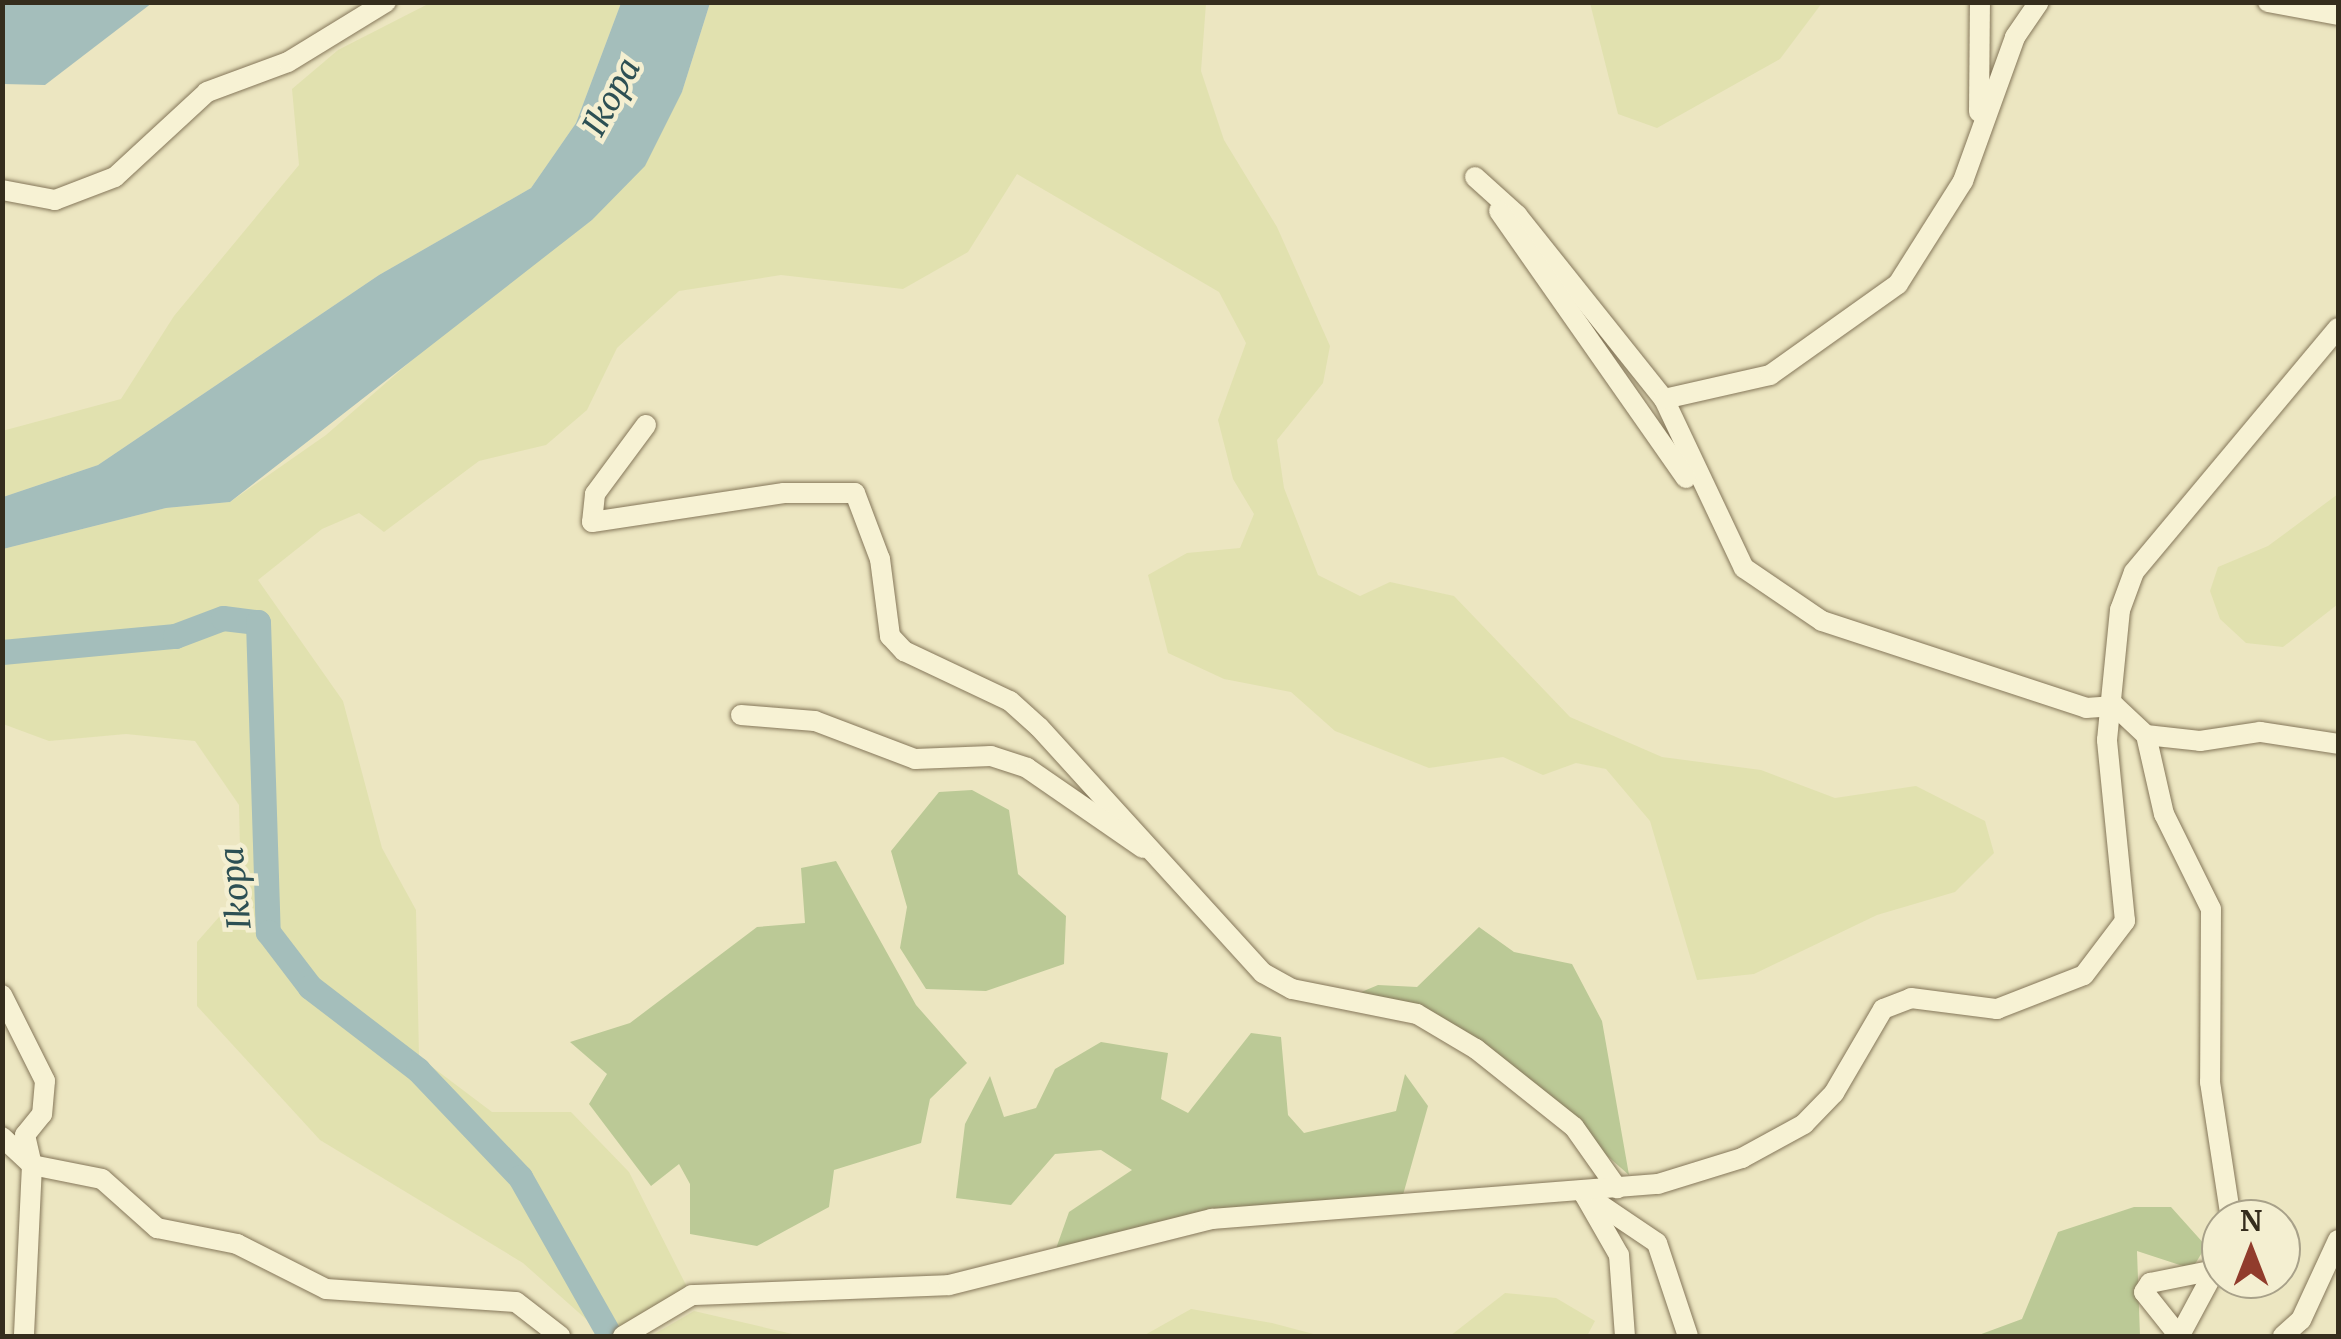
<!DOCTYPE html>
<style>
body{margin:0}
#map{position:relative;width:2341px;height:1339px;overflow:hidden;background:#ece6c1;font-family:Merriweather,serif}
div>[style]{position:absolute}
.farmland>*{inset:0;background:#e1e1af}
.green>*{inset:0;background:#bbc996}
.water>*{inset:0;background:#a4bebb}
.river>*{height:25px;margin:-12.5px;padding:0 12.5px;transform-origin:12.5px;border-radius:12.5px;background:#a4bebb}
.roads{filter:drop-shadow(0 0 2px #85775a) drop-shadow(0 0 2px #85775a)}
.minor>*{height:20px;margin:-10px;padding:0 10px;transform-origin:10px;border-radius:10px;background:#f7f2d4}
span{translate:-50% -50%;white-space:nowrap;text-align:center;line-height:1.15;-webkit-text-stroke:9px #f4efd1;paint-order:stroke}
.water-label{font-size:32px;color:#2d5054;font-style:italic}
.frame{position:absolute;inset:0;border:5px solid #352d1d;pointer-events:none}
.north{position:absolute;left:2201px;top:1199px;width:100px;height:100px;box-sizing:border-box;background:#f4efd1;border:2px solid #a8a189;border-radius:50%;rotate:0deg;font-size:28px;font-weight:700;line-height:40px;text-align:center;color:#352d1d}
.north::after{content:'';display:block;margin:auto;width:35px;height:45px;background:#913c2c;clip-path:polygon(50% 0,100% 100%,50% 72%,0 100%)}
</style>
<div id="map">
<div class="farmland">
<i style="clip-path:polygon(430px 3px,621px 3px,576px 123px,531px 188px,379px 275px,98px 465px,3px 497px,2px 431px,121px 399px,174px 316px,299px 165px,292px 89px,338px 50px)"></i>
<i style="clip-path:polygon(710px 3px,1206px 3px,1201px 71px,1224px 140px,1277px 227px,1330px 346px,1323px 383px,1277px 440px,1284px 488px,1318px 575px,1360px 596px,1390px 582px,1454px 596px,1570px 717px,1662px 757px,1761px 770px,1835px 798px,1916px 786px,1985px 821px,1994px 853px,1955px 892px,1877px 915px,1754px 974px,1697px 980px,1650px 821px,1606px 769px,1576px 763px,1543px 775px,1503px 757px,1429px 768px,1335px 731px,1291px 692px,1224px 679px,1168px 653px,1148px 575px,1187px 553px,1240px 548px,1254px 514px,1233px 479px,1218px 420px,1246px 343px,1219px 292px,1017px 174px,968px 252px,903px 289px,781px 275px,679px 291px,617px 348px,587px 410px,546px 445px,479px 461px,384px 532px,359px 513px,322px 529px,258px 580px,343px 701px,382px 848px,416px 910px,419px 1057px,492px 1112px,571px 1112px,629px 1172px,689px 1291px,605px 1336px,523px 1263px,320px 1140px,197px 1006px,197px 942px,241px 892px,239px 805px,195px 741px,126px 734px,49px 741px,3px 724px,3px 549px,166px 508px,230px 502px,326px 435px,488px 294px,592px 220px,682px 92px)"></i>
<i style="clip-path:polygon(1671px 3px,1671px 2px,1822px 3px,1780px 59px,1657px 128px,1618px 114px,1590px 3px)"></i>
<i style="clip-path:polygon(2338px 494px,2338px 604px,2283px 647px,2246px 643px,2220px 619px,2210px 591px,2218px 567px,2268px 546px)"></i>
<i style="clip-path:polygon(1505px 1293px,1556px 1298px,1595px 1321px,1587px 1336px,1450px 1336px)"></i>
<i style="clip-path:polygon(1191px 1309px,1272px 1323px,1321px 1336px,1143px 1336px)"></i>
<i style="clip-path:polygon(694px 1311px,801px 1336px,651px 1336px)"></i>
</div>
<div class="green">
<i style="clip-path:polygon(972px 790px,1009px 810px,1018px 874px,1066px 916px,1064px 964px,986px 991px,926px 989px,900px 948px,907px 907px,891px 851px,939px 792px)"></i>
<i style="clip-path:polygon(836px 861px,916px 1005px,967px 1063px,930px 1099px,921px 1143px,834px 1170px,829px 1207px,757px 1246px,690px 1234px,690px 1184px,679px 1164px,651px 1186px,589px 1104px,607px 1074px,570px 1042px,630px 1023px,757px 927px,805px 923px,801px 868px)"></i>
<i style="clip-path:polygon(1479px 927px,1514px 952px,1572px 964px,1602px 1021px,1629px 1175px,1516px 1076px,1445px 1033px,1352px 996px,1378px 985px,1417px 987px)"></i>
<i style="clip-path:polygon(1251px 1033px,1281px 1037px,1288px 1115px,1304px 1133px,1396px 1111px,1405px 1074px,1428px 1106px,1401px 1202px,1237px 1209px,1053px 1257px,1069px 1212px,1132px 1170px,1101px 1150px,1055px 1154px,1011px 1205px,956px 1198px,965px 1124px,990px 1076px,1004px 1117px,1036px 1108px,1055px 1069px,1101px 1042px,1168px 1053px,1161px 1099px,1188px 1113px)"></i>
<i style="clip-path:polygon(2134px 1207px,2171px 1207px,2206px 1246px,2192px 1269px,2137px 1251px,2140px 1336px,1976px 1336px,2022px 1319px,2058px 1232px)"></i>
</div>
<div class="water">
<i style="clip-path:polygon(3px 2px,152px 2px,152px 3px,45px 85px,3px 84px)"></i>
<i style="clip-path:polygon(621px 3px,710px 3px,682px 92px,645px 166px,592px 220px,230px 502px,166px 508px,3px 549px,3px 497px,98px 465px,379px 275px,531px 188px,576px 123px)"></i>
</div>
<div class="river">
<i style="left:2px;top:652px;width:174px;rotate:-5.3deg"></i>
<i style="left:175px;top:636px;width:51px;rotate:-20.6deg"></i>
<i style="left:223px;top:618px;width:35px;rotate:7deg"></i>
<i style="left:258px;top:622px;width:310px;rotate:88.2deg"></i>
<i style="left:268px;top:932px;width:69px;rotate:52.6deg"></i>
<i style="left:310px;top:987px;width:136px;rotate:37.5deg"></i>
<i style="left:418px;top:1070px;width:148px;rotate:46.4deg"></i>
<i style="left:520px;top:1177px;width:183px;rotate:60.5deg"></i>
</div>
<div class="roads">
<div class="minor">
<i style="left:2268px;top:2px;width:71px;rotate:10.5deg"></i>
<i style="left:1979px;top:112px;width:110px;rotate:-89.5deg"></i>
<i style="left:1475px;top:177px;width:57px;rotate:42.1deg"></i>
<i style="left:1517px;top:215px;width:236px;rotate:51.4deg"></i>
<i style="left:1664px;top:399px;width:187px;rotate:64.7deg"></i>
<i style="left:1744px;top:568px;width:94px;rotate:34.2deg"></i>
<i style="left:1822px;top:621px;width:278px;rotate:18.2deg"></i>
<i style="left:2086px;top:708px;width:29px;rotate:-4deg"></i>
<i style="left:2115px;top:706px;width:42px;rotate:43.1deg"></i>
<i style="left:2146px;top:735px;width:81px;rotate:77.2deg"></i>
<i style="left:2164px;top:814px;width:106px;rotate:63.7deg"></i>
<i style="left:2211px;top:909px;width:173px;rotate:90.3deg"></i>
<i style="left:2210px;top:1082px;width:139px;rotate:81.3deg"></i>
<i style="left:2px;top:190px;width:54px;rotate:10.7deg"></i>
<i style="left:55px;top:200px;width:64px;rotate:-21deg"></i>
<i style="left:115px;top:177px;width:125px;rotate:-42.7deg"></i>
<i style="left:207px;top:92px;width:86px;rotate:-20.3deg"></i>
<i style="left:288px;top:62px;width:115px;rotate:-31.5deg"></i>
<i style="left:1499px;top:211px;width:326px;rotate:55deg"></i>
<i style="left:1664px;top:399px;width:109px;rotate:-12.8deg"></i>
<i style="left:1770px;top:375px;width:157px;rotate:-35.4deg"></i>
<i style="left:1898px;top:284px;width:122px;rotate:-57.7deg"></i>
<i style="left:1963px;top:181px;width:153px;rotate:-70.1deg"></i>
<i style="left:2015px;top:37px;width:42px;rotate:-55.6deg"></i>
<i style="left:646px;top:425px;width:86px;rotate:126.5deg"></i>
<i style="left:595px;top:494px;width:28px;rotate:96deg"></i>
<i style="left:592px;top:522px;width:194px;rotate:-8.6deg"></i>
<i style="left:784px;top:493px;width:71px"></i>
<i style="left:855px;top:493px;width:71px;rotate:69.3deg"></i>
<i style="left:880px;top:559px;width:78px;rotate:82.6deg"></i>
<i style="left:890px;top:636px;width:21px;rotate:47deg"></i>
<i style="left:904px;top:651px;width:117px;rotate:25.3deg"></i>
<i style="left:1010px;top:701px;width:39px;rotate:42deg"></i>
<i style="left:1039px;top:727px;width:333px;rotate:47.7deg"></i>
<i style="left:1263px;top:973px;width:33px;rotate:29deg"></i>
<i style="left:1292px;top:989px;width:127px;rotate:11.3deg"></i>
<i style="left:1417px;top:1014px;width:69px;rotate:30.7deg"></i>
<i style="left:1476px;top:1049px;width:125px;rotate:38.5deg"></i>
<i style="left:1574px;top:1127px;width:75px;rotate:54.8deg"></i>
<i style="left:741px;top:715px;width:74px;rotate:4.6deg"></i>
<i style="left:815px;top:721px;width:107px;rotate:20.8deg"></i>
<i style="left:915px;top:759px;width:76px;rotate:-2.3deg"></i>
<i style="left:991px;top:756px;width:38px;rotate:18deg"></i>
<i style="left:1027px;top:768px;width:141px;rotate:34.6deg"></i>
<i style="left:2146px;top:735px;width:54px;rotate:6.3deg"></i>
<i style="left:2200px;top:741px;width:61px;rotate:-8.5deg"></i>
<i style="left:2260px;top:732px;width:79px;rotate:8.7deg"></i>
<i style="left:2px;top:995px;width:96px;rotate:63.4deg"></i>
<i style="left:45px;top:1081px;width:33px;rotate:95deg"></i>
<i style="left:42px;top:1114px;width:27px;rotate:129deg"></i>
<i style="left:25px;top:1135px;width:31px;rotate:77deg"></i>
<i style="left:32px;top:1165px;width:171px;rotate:92.7deg"></i>
<i style="left:2px;top:1137px;width:41px;rotate:43deg"></i>
<i style="left:32px;top:1165px;width:71px;rotate:11.3deg"></i>
<i style="left:102px;top:1179px;width:74px;rotate:41.7deg"></i>
<i style="left:157px;top:1228px;width:82px;rotate:11.3deg"></i>
<i style="left:237px;top:1244px;width:100px;rotate:26.8deg"></i>
<i style="left:326px;top:1289px;width:190px;rotate:3.9deg"></i>
<i style="left:516px;top:1302px;width:56px;rotate:37.7deg"></i>
<i style="left:1583px;top:1193px;width:89px;rotate:34deg"></i>
<i style="left:1657px;top:1243px;width:98px;rotate:71.6deg"></i>
<i style="left:1584px;top:1194px;width:70px;rotate:60.2deg"></i>
<i style="left:1619px;top:1255px;width:81px;rotate:85.8deg"></i>
<i style="left:2180px;top:1335px;width:74px;rotate:-61.7deg"></i>
<i style="left:623px;top:1336px;width:80px;rotate:-30.7deg"></i>
<i style="left:692px;top:1295px;width:257px;rotate:-2.2deg"></i>
<i style="left:949px;top:1285px;width:271px;rotate:-14.1deg"></i>
<i style="left:1212px;top:1219px;width:447px;rotate:-4.5deg"></i>
<i style="left:1658px;top:1184px;width:88px;rotate:-17.2deg"></i>
<i style="left:1742px;top:1158px;width:71px;rotate:-28.7deg"></i>
<i style="left:1804px;top:1124px;width:43px;rotate:-45.9deg"></i>
<i style="left:1834px;top:1093px;width:97px;rotate:-59.7deg"></i>
<i style="left:1883px;top:1009px;width:30px;rotate:-21deg"></i>
<i style="left:1911px;top:998px;width:87px;rotate:7.3deg"></i>
<i style="left:1997px;top:1009px;width:93px;rotate:-21.3deg"></i>
<i style="left:2084px;top:975px;width:68px;rotate:-52.8deg"></i>
<i style="left:2125px;top:921px;width:182px;rotate:-95.7deg"></i>
<i style="left:2107px;top:740px;width:131px;rotate:-84.3deg"></i>
<i style="left:2120px;top:610px;width:40px;rotate:-69.8deg"></i>
<i style="left:2134px;top:572px;width:318px;rotate:-50.1deg"></i>
<i style="left:2179px;top:1336px;width:56px;rotate:-128.5deg"></i>
<i style="left:2144px;top:1292px;width:11px;rotate:-56deg"></i>
<i style="left:2150px;top:1283px;width:66px;rotate:-11.3deg"></i>
<i style="left:2215px;top:1270px;width:15px;rotate:-67deg"></i>
<i style="left:2283px;top:1336px;width:24px;rotate:-42deg"></i>
<i style="left:2301px;top:1320px;width:88px;rotate:-65.2deg"></i>
</div>
</div>
<div class="water-label">
<span style="left:612px;top:97px;rotate:-61deg">Ikopa</span>
<span style="left:236px;top:888px;rotate:-96deg">Ikopa</span>
</div>
<div class="frame"></div>
<div class="north">N</div>
</div>
